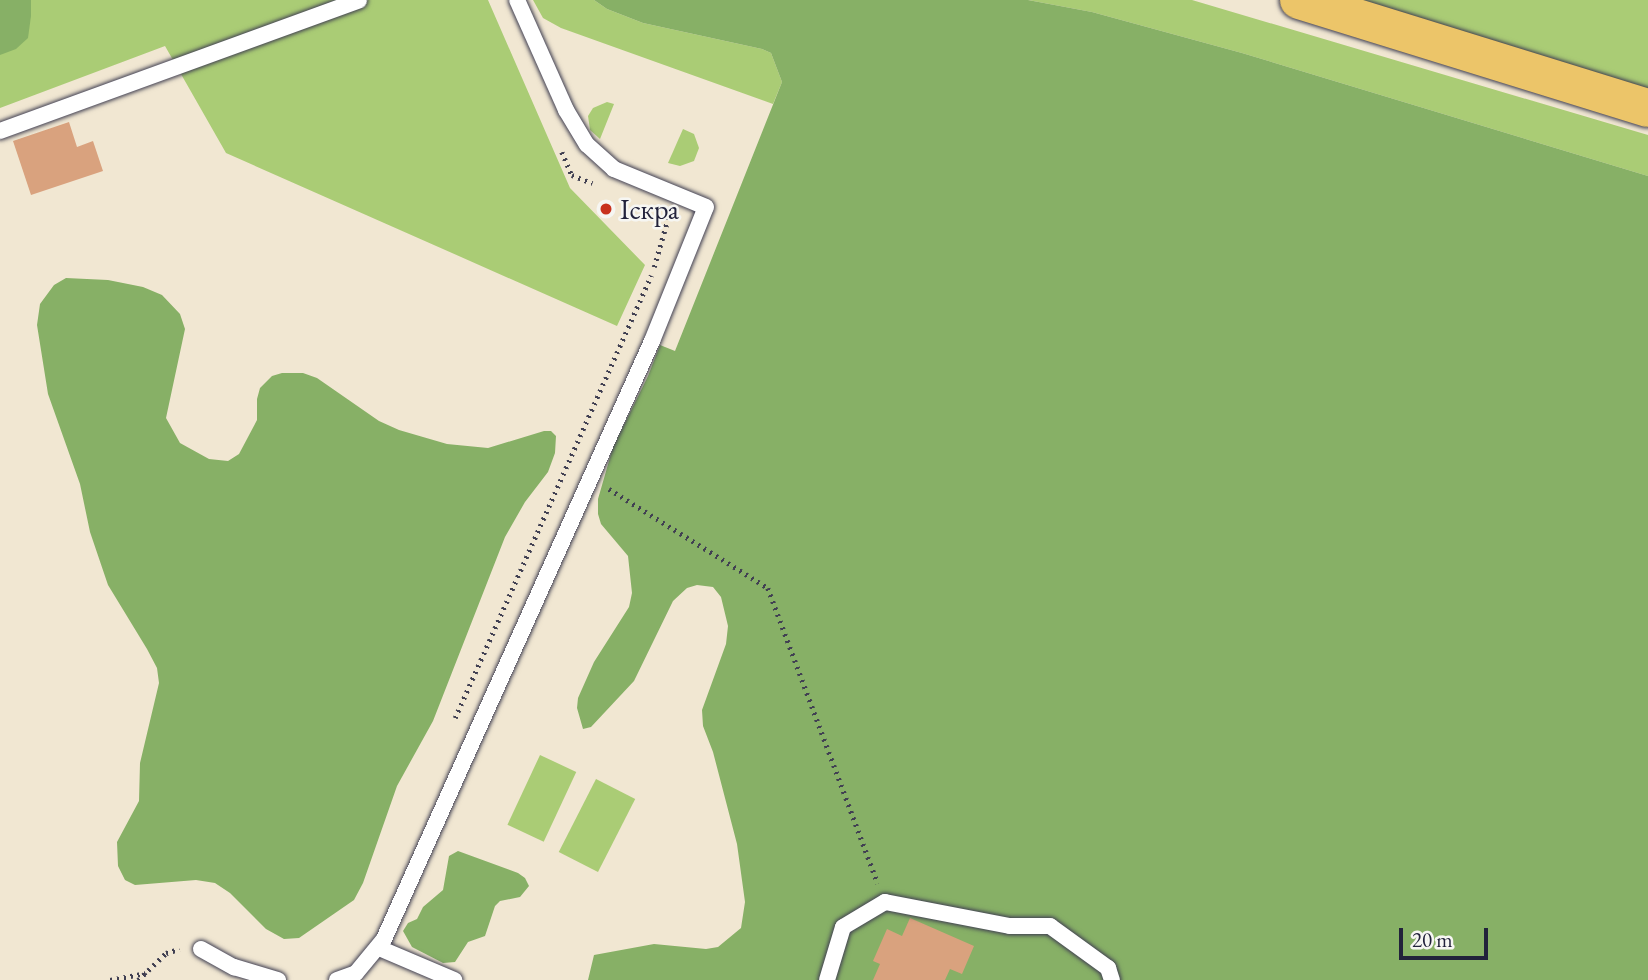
<!DOCTYPE html>
<meta charset="utf-8">
<style>
body{margin:0}
#map{position:relative;width:1648px;height:980px;overflow:hidden;background:#f1e7d2;font-family:"EB Garamond",serif}
div>[style]{position:absolute}
.green>*{inset:0;background:#aacc75;transform-origin:0 0}
.forest>*{inset:0;background:#87b066}
.building>*{inset:0;background:#d9a27e}
.path>*{height:4.5px;margin-top:-2.25px;transform-origin:0;background:repeating-linear-gradient(90deg,#414052 0 2px,transparent 0 7px)}
.roads{filter:drop-shadow(0 0 2px #414052) drop-shadow(0 0 2px #414052)}
.service>*{height:16px;margin:-8px;padding:0 8px;transform-origin:8px;border-radius:8px;background:#fff}
.primary>*{height:38px;margin:-19px;padding:0 19px;transform-origin:19px;border-radius:19px;background:#ecc569}
.dots>*{width:19px;height:19px;translate:-50% -50%;box-sizing:border-box;border:4px solid #f6f6f2;border-radius:50%}
span{translate:-50% -50%;white-space:nowrap;text-align:center;line-height:1.15;-webkit-text-stroke:5px #f6f6f2;paint-order:stroke}
.poi-label{font-size:28px;color:#22223b}
.left{translate:0 -50%;text-align:left}
.scale{position:absolute;left:1399px;top:928px;width:89px;height:32px;box-sizing:border-box;border:4px solid #22223b;border-top:0;padding-left:9px;font-size:21px;line-height:24px;white-space:nowrap;color:#22223b;-webkit-text-stroke:5px #f6f6f2;paint-order:stroke}
</style>
<div id="map">
<div class="green">
<i style="clip-path:polygon(0 0,488px 0,570px 188px,645px 265px,617px 326px,226px 153px,165px 46px,0 108px)"></i>
<i style="clip-path:polygon(533px 0,594px 0,607px 9px,643px 23px,762px 49px,771px 53px,782px 82px,773px 104px,561px 28px,543px 18px)"></i>
<i style="clip-path:polygon(1028px 0,1192px 0,1648px 135px,1648px 176px,1242px 53px,1092px 12px)"></i>
<i style="clip-path:polygon(1344px 0,1648px 0,1648px 92px)"></i>
<i style="clip-path:polygon(607px 102px,614px 104px,600px 139px,590px 130px,588px 116px,593px 108px)"></i>
<i style="clip-path:polygon(683px 129px,694px 134px,699px 148px,694px 161px,680px 166px,668px 163px)"></i>
<i style="left:540px;top:755px;width:40px;height:77px;rotate:25deg"></i>
<i style="left:596px;top:779px;width:44px;height:82px;rotate:27deg"></i>
</div>
<div class="forest">
<i style="clip-path:polygon(0 0,31px 0,31px 16px,28px 38px,16px 49px,0 55px)"></i>
<i style="clip-path:polygon(594px 0,1028px 0,1092px 12px,1242px 53px,1648px 176px,1648px 980px,588px 980px,594px 955px,654px 944px,706px 949px,718px 947px,741px 928px,745px 902px,737px 844px,713px 752px,703px 726px,702px 710px,726px 644px,728px 626px,721px 597px,713px 587px,697px 585px,687px 588px,673px 601px,634px 681px,591px 727px,583px 729px,577px 708px,578px 698px,594px 662px,629px 607px,632px 593px,628px 556px,601px 524px,598px 514px,598px 499px,613px 447px,648px 376px,660px 345px,675px 351px,782px 82px,771px 53px,762px 49px,643px 23px,607px 9px)"></i>
<i style="clip-path:polygon(66px 278px,108px 280px,143px 287px,162px 295px,180px 314px,185px 329px,166px 418px,180px 443px,209px 459px,228px 461px,239px 454px,257px 420px,257px 399px,260px 388px,272px 376px,282px 373px,303px 373px,317px 378px,379px 421px,399px 430px,447px 444px,488px 448px,544px 431px,551px 431px,556px 436px,555px 453px,548px 472px,525px 502px,505px 537px,433px 721px,397px 786px,363px 883px,354px 900px,299px 938px,284px 939px,266px 929px,230px 893px,215px 883px,196px 880px,135px 885px,125px 880px,118px 866px,117px 842px,139px 801px,140px 763px,159px 683px,157px 668px,147px 649px,108px 585px,90px 532px,80px 484px,48px 394px,37px 325px,40px 304px,54px 285px)"></i>
<i style="clip-path:polygon(458px 851px,518px 873px,525px 878px,529px 886px,520px 897px,500px 901px,495px 906px,485px 936px,468px 942px,455px 962px,443px 963px,412px 947px,403px 931px,408px 923px,417px 919px,423px 907px,443px 890px,449px 856px)"></i>
</div>
<div class="building">
<i style="clip-path:polygon(69px 122px,77px 147px,93px 141px,103px 171px,31px 195px,13px 141px)"></i>
<i style="clip-path:polygon(910px 918px,974px 946px,962px 974px,950px 969px,945px 980px,873px 980px,880px 964px,873px 961px,887px 929px,902px 936px)"></i>
</div>
<div class="path">
<i style="left:562px;top:152px;width:25px;rotate:67deg"></i>
<i style="left:572px;top:175px;width:22px;rotate:22deg"></i>
<i style="left:654px;top:267px;width:54px;rotate:-73.9deg"></i>
<i style="left:609px;top:489px;width:187px;rotate:31.9deg"></i>
<i style="left:768px;top:588px;width:315px;rotate:69.6deg"></i>
<i style="left:455px;top:718px;width:484px;rotate:-66.1deg"></i>
<i style="left:110px;top:980px;width:36px;rotate:-11deg"></i>
<i style="left:145px;top:973px;width:7px;rotate:98deg"></i>
<i style="left:138px;top:980px;width:39px;rotate:-44deg"></i>
<i style="left:166px;top:953px;width:14px;rotate:-17deg"></i>
</div>
<div class="roads">
<div class="service">
<i style="left:0;top:131px;width:382px;rotate:-20deg"></i>
<i style="left:379px;top:948px;width:82px;rotate:23.1deg"></i>
<i style="left:201px;top:949px;width:38px;rotate:29deg"></i>
<i style="left:234px;top:967px;width:46px;rotate:16.5deg"></i>
<i style="left:337px;top:980px;width:20px;rotate:-20deg"></i>
<i style="left:356px;top:973px;width:44px;rotate:-50.5deg"></i>
<i style="left:384px;top:939px;width:655px;rotate:-65.86deg"></i>
<i style="left:652px;top:341px;width:144px;rotate:-68.1deg"></i>
<i style="left:706px;top:207px;width:100px;rotate:-157.6deg"></i>
<i style="left:614px;top:169px;width:36px;rotate:-138deg"></i>
<i style="left:587px;top:145px;width:41px;rotate:-121deg"></i>
<i style="left:566px;top:110px;width:120px;rotate:-114deg"></i>
<i style="left:827px;top:980px;width:55px;rotate:-73.2deg"></i>
<i style="left:843px;top:927px;width:49px;rotate:-30.8deg"></i>
<i style="left:885px;top:902px;width:127px;rotate:10.9deg"></i>
<i style="left:1010px;top:926px;width:40px"></i>
<i style="left:1050px;top:926px;width:72px;rotate:35.9deg"></i>
<i style="left:1108px;top:968px;width:13px;rotate:72deg"></i>
</div>
<div class="primary">
<i style="left:1299px;top:0;width:365px;rotate:17.2deg"></i>
</div>
</div>
<div class="dots">
<i style="left:606px;top:209px;background:#c8321e"></i>
</div>
<div class="poi-label">
<span class="left" style="left:620px;top:209px">Іскра</span>
</div>
<div class="scale">20 m</div>
</div>
